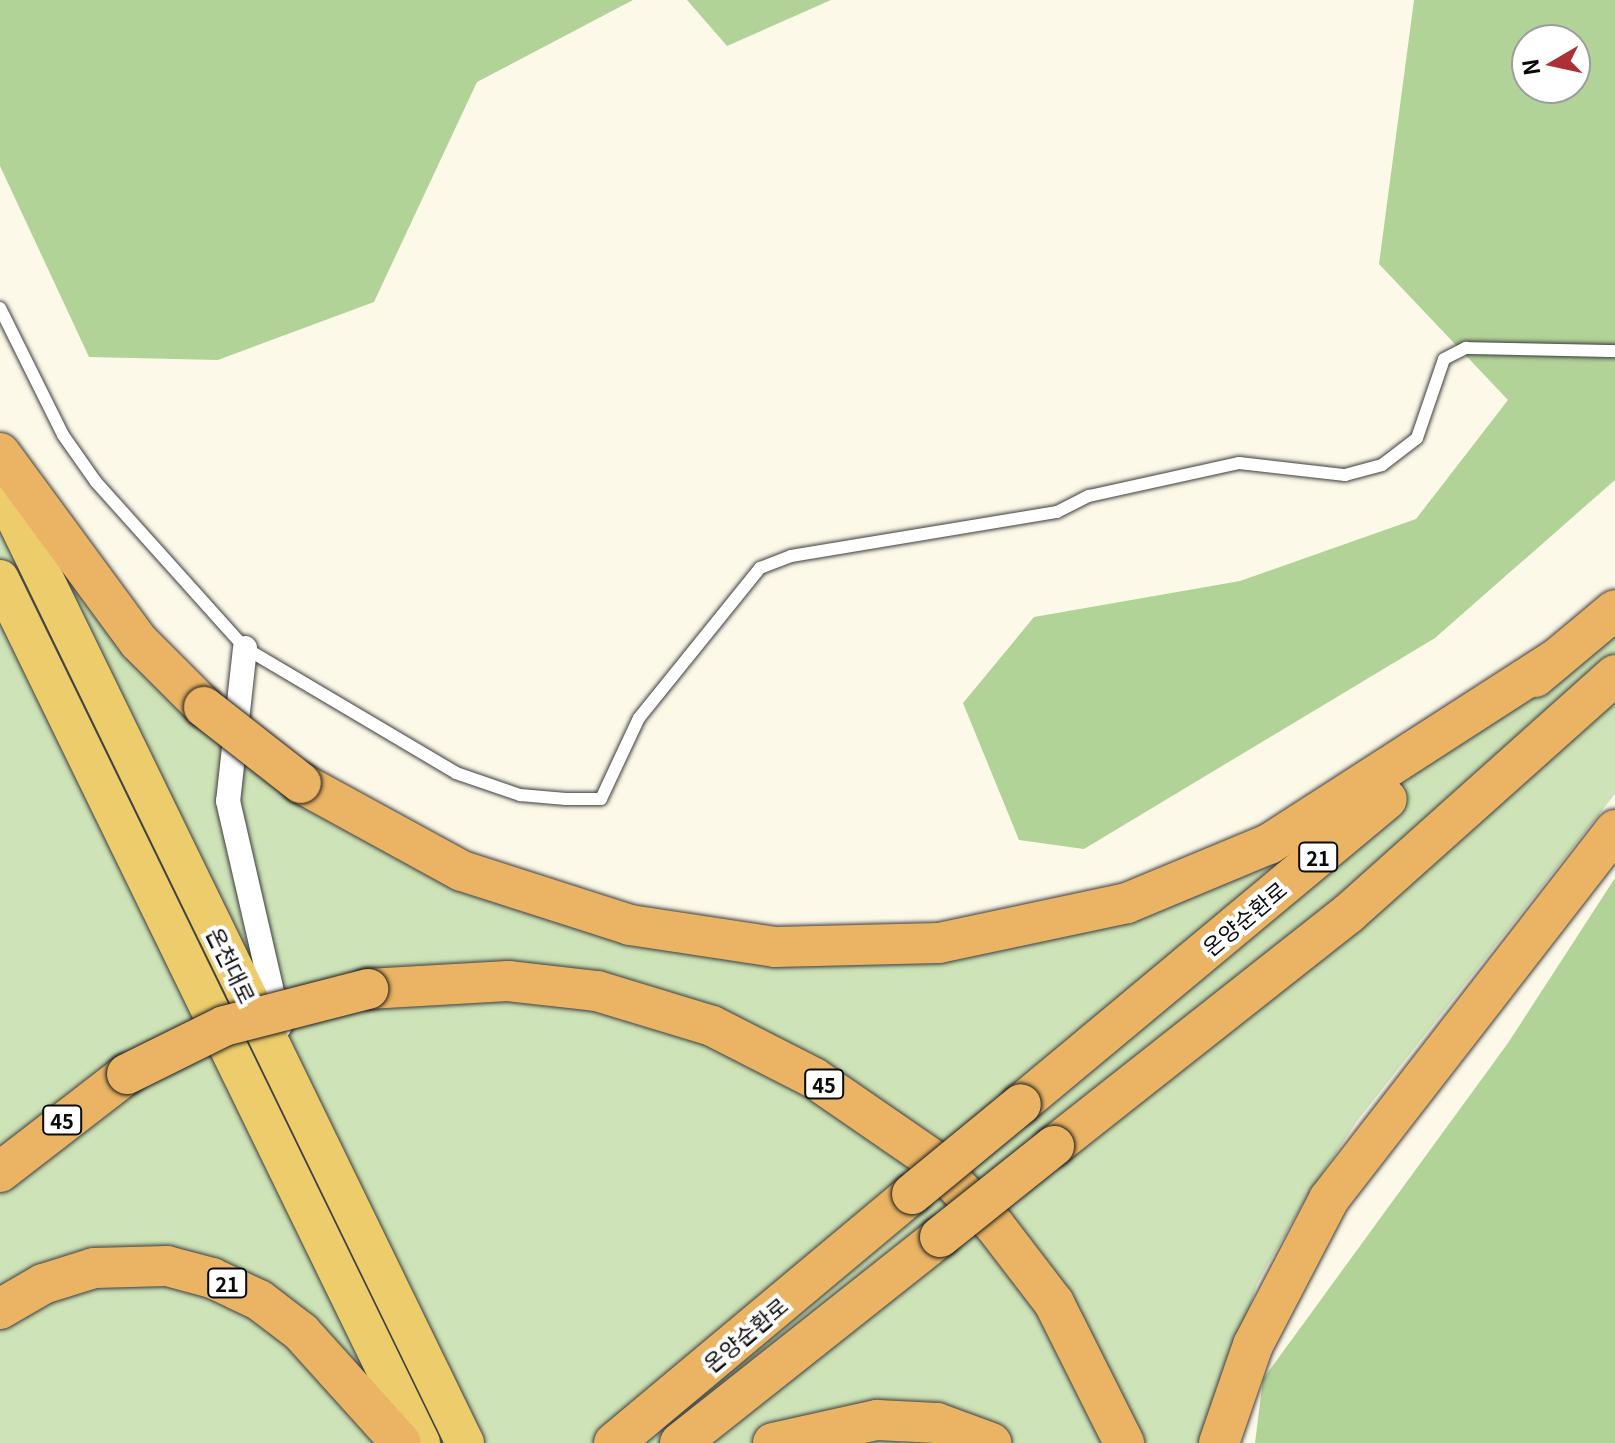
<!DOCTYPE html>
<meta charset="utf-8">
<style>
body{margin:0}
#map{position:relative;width:1615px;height:1443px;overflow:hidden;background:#fdf9e9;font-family:Georgia,"Noto Sans KR",serif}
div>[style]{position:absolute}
.green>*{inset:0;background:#cee3b7}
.forest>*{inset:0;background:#b2d398}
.roads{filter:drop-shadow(0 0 2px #3d3d3d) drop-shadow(0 0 2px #3d3d3d)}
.service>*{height:12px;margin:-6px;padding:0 6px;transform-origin:6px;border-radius:6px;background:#fff}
.minor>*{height:24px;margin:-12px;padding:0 12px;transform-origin:12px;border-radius:12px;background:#fff}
.primary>*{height:38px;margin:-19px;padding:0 19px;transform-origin:19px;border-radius:19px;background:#eccc6b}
.trunk>*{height:40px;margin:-20px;padding:0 20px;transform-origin:20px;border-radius:20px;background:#eab464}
.bridges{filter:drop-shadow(0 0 2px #1b1b1b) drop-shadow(0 0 2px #1b1b1b)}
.trunk-bridge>*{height:40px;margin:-20px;padding:0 20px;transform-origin:20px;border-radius:20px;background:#eab464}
span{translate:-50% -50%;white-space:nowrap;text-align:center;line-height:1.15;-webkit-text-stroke:8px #fff;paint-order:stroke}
.shield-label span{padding:2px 6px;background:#fff;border:2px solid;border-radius:6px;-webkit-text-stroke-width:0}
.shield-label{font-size:20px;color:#0a0a0a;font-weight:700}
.street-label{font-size:22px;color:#0a0a0a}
.north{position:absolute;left:1511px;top:24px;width:80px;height:80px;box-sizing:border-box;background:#fff;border:2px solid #9d9d9d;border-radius:50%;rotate:261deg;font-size:22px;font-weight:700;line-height:32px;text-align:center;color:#0a0a0a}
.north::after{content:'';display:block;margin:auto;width:28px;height:36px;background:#ac3036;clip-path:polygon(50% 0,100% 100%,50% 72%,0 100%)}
</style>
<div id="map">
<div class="green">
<i style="clip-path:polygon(0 484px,286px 782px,698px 942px,1110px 912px,1615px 625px,1615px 794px,1357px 1121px,1306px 1198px,1257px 1284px,1206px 1443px,0 1443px)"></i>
</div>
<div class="forest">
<i style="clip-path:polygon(0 0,633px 0,477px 82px,374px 302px,218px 360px,89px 357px,0 166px)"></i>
<i style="clip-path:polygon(687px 0,831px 0,727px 46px)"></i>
<i style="clip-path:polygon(evenodd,1414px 0,1615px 0,1615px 480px,1435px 638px,1084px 849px,1019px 840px,963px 703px,1034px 617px,1240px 581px,1416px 519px,1508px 400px,1379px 264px,1414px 0,1527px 40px,1575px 40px,1575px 88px,1527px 88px,1527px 40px)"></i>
<i style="clip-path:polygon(1615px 878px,1615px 1443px,1255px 1443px,1263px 1379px,1508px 1043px)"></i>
</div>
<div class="roads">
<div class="service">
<i style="left:0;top:308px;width:142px;rotate:63.6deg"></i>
<i style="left:63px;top:435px;width:57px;rotate:54.9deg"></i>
<i style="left:96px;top:482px;width:223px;rotate:48.1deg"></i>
<i style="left:245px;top:648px;width:245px;rotate:30.6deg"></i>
<i style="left:456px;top:773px;width:68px;rotate:19deg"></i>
<i style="left:520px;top:795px;width:46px;rotate:5deg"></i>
<i style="left:566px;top:799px;width:35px"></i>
<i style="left:601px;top:799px;width:89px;rotate:-64.9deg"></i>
<i style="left:639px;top:718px;width:193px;rotate:-51.1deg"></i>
<i style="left:760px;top:568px;width:33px;rotate:-21deg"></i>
<i style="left:791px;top:556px;width:270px;rotate:-9.4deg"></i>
<i style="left:1057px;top:512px;width:36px;rotate:-27deg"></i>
<i style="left:1089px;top:496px;width:154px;rotate:-12.4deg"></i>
<i style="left:1239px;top:463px;width:107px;rotate:6.5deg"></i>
<i style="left:1345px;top:475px;width:38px;rotate:-15deg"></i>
<i style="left:1382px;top:465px;width:44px;rotate:-37.6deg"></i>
<i style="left:1417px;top:438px;width:83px;rotate:-71.1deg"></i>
<i style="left:1444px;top:359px;width:25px;rotate:-27deg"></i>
<i style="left:1466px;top:348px;width:149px;rotate:1.2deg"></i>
</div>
<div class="minor">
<i style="left:245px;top:648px;width:154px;rotate:96.3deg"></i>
<i style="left:228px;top:801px;width:231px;rotate:77deg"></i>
</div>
<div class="primary">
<i style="left:0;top:487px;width:1063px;rotate:64.06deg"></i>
<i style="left:0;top:579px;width:961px;rotate:64.02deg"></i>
</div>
<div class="trunk">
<i style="left:0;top:453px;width:235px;rotate:53.7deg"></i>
<i style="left:139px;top:642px;width:92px;rotate:45deg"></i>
<i style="left:1535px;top:677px;width:104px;rotate:-39.9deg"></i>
<i style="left:301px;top:783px;width:183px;rotate:28.7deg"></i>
<i style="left:462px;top:871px;width:176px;rotate:17.8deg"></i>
<i style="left:630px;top:925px;width:147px;rotate:8.6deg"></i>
<i style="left:775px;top:947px;width:164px;rotate:-1.4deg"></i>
<i style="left:939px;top:943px;width:192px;rotate:-12deg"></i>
<i style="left:1127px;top:903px;width:154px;rotate:-22.6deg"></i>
<i style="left:1269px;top:844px;width:339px;rotate:-32.8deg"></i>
<i style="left:368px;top:989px;width:140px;rotate:-3.3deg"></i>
<i style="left:508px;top:981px;width:90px;rotate:6.4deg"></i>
<i style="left:597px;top:991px;width:120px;rotate:16.9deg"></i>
<i style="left:712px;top:1026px;width:114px;rotate:27deg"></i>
<i style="left:814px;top:1078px;width:141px;rotate:34.6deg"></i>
<i style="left:930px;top:1158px;width:94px;rotate:46.3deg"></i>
<i style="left:995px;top:1226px;width:97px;rotate:52.5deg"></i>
<i style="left:1054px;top:1303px;width:157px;rotate:63.4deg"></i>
<i style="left:1021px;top:1104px;width:476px;rotate:-39.8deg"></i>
<i style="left:1054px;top:1146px;width:376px;rotate:-38.3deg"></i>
<i style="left:1349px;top:913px;width:357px;rotate:-41.8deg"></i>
<i style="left:0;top:1172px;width:160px;rotate:-37.7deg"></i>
<i style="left:0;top:1309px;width:50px;rotate:-30.2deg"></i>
<i style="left:43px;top:1284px;width:53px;rotate:-17.4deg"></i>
<i style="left:94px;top:1268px;width:73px;rotate:-1.6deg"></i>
<i style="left:167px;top:1266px;width:47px;rotate:14.9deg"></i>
<i style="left:212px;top:1278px;width:52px;rotate:25.1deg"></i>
<i style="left:259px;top:1300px;width:53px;rotate:37.3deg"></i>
<i style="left:301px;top:1332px;width:149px;rotate:48deg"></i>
<i style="left:614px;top:1443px;width:388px;rotate:-39.9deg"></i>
<i style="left:680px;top:1443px;width:332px;rotate:-38.4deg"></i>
<i style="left:773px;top:1443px;width:107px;rotate:-12.5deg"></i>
<i style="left:877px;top:1420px;width:60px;rotate:2.9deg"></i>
<i style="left:937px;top:1423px;width:58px;rotate:20.3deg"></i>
<i style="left:1219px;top:1443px;width:104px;rotate:-70.9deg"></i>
<i style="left:1253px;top:1345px;width:165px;rotate:-62.5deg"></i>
<i style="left:1329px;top:1199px;width:467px;rotate:-52.2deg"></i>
</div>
</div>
<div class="bridges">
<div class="trunk-bridge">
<i style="left:204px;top:707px;width:123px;rotate:38.1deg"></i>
<i style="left:127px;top:1074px;width:108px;rotate:-26.3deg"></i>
<i style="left:224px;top:1026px;width:149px;rotate:-14.4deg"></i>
<i style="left:912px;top:1194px;width:141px;rotate:-39.5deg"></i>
<i style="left:940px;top:1237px;width:146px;rotate:-38.6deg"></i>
</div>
</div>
<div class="shield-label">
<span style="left:1318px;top:857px">21</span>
<span style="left:824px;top:1084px">45</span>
<span style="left:62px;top:1120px">45</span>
<span style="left:227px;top:1283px">21</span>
</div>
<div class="street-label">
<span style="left:1244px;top:918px;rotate:-40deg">온양순환로</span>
<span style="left:232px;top:965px;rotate:64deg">온천대로</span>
<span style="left:745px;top:1334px;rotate:-40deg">온양순환로</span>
</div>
<div class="north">N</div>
</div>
